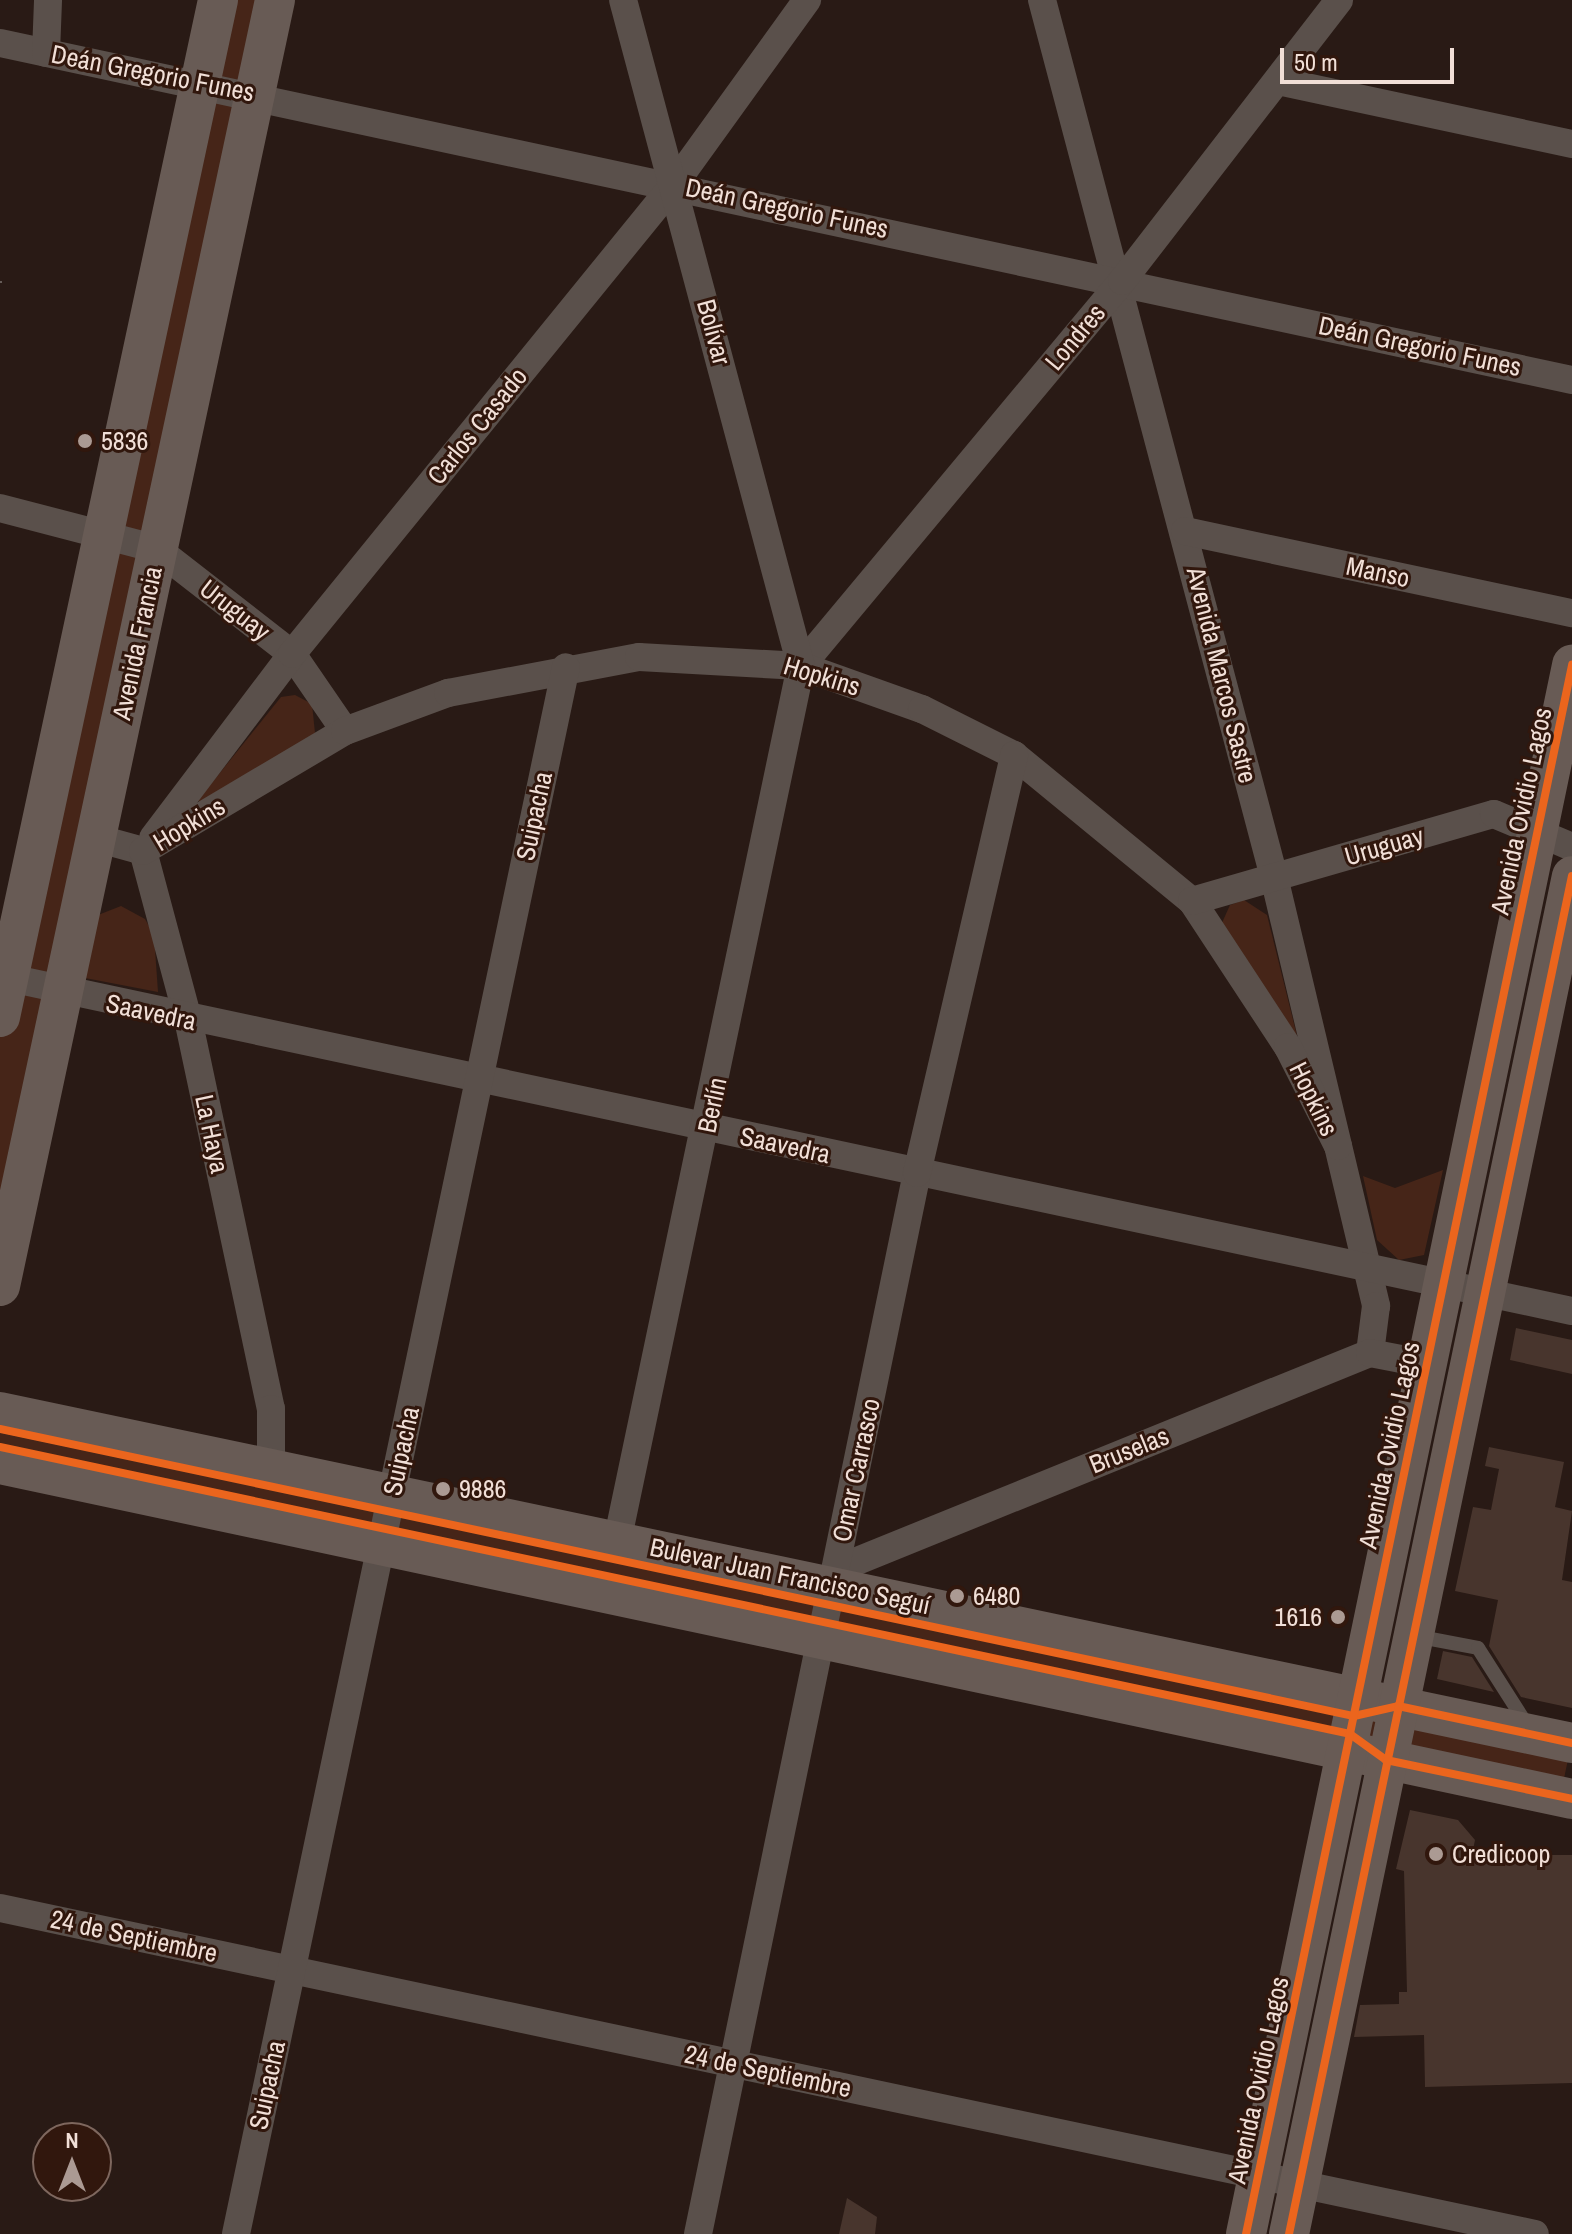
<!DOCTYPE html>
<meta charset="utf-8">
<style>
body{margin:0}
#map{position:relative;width:1572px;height:2234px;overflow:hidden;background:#291a15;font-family:"Archivo Narrow",sans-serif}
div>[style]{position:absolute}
.green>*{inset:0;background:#462518;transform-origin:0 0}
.building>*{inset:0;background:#48352d}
.path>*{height:4px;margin-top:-2px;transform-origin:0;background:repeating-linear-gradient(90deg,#665c58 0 4px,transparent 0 8px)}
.lane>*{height:14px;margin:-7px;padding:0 7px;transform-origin:7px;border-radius:7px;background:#5a504b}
.street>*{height:28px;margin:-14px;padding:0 14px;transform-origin:14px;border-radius:14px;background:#5a504b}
.secondary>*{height:40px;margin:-20px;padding:0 20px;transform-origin:20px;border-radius:20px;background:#685b55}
.cycleway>*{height:8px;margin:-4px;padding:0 4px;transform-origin:4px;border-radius:4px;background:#eb651d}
.dots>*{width:22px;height:22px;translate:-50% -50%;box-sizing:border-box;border:4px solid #31170d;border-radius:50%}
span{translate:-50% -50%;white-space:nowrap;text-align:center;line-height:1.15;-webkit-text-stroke:6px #31170d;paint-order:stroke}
.street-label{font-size:26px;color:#f1dfd7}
.poi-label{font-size:26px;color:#f1dfd7}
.left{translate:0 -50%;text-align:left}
.right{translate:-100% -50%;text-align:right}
.north{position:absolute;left:32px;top:2122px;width:80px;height:80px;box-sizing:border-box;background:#31170d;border:2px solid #7e675e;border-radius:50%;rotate:0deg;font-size:22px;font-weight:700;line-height:32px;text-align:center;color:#f1dfd7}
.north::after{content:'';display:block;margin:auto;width:28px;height:36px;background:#ab9a93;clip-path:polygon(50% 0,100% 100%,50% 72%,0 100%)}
.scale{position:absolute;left:1280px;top:48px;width:174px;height:36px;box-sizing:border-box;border:4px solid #f1dfd7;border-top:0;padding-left:10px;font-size:24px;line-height:28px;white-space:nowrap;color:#f1dfd7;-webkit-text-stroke:6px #31170d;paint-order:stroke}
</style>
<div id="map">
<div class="green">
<i style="clip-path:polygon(218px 0,275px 0,0 1286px,0 1017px)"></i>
<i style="clip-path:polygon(295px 695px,312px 704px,315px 733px,203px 807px,198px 800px,281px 697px)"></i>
<i style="clip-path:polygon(1244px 900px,1267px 915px,1297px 1036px,1221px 925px,1230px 905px)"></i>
<i style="clip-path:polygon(121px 906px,145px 919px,154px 935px,158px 992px,85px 978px,93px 917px)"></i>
<i style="clip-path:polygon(1443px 1170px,1424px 1255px,1399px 1260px,1377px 1240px,1363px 1176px,1395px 1188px)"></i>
<i style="left:0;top:1412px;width:1606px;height:52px;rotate:12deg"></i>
</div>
<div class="building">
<i style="clip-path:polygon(1516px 1328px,1572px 1340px,1572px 1374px,1510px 1360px)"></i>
<i style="clip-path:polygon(1489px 1447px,1564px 1462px,1555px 1507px,1572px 1511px,1562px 1580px,1572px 1582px,1572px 1708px,1521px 1697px,1489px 1646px,1498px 1600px,1455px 1591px,1473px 1507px,1491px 1510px,1499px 1469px,1485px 1466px)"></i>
<i style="clip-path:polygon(1443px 1651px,1472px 1657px,1494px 1692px,1437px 1679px)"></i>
<i style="clip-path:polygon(1410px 1810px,1458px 1820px,1475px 1840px,1472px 1855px,1572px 1855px,1572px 2083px,1425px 2087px,1424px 2035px,1354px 2037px,1360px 2005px,1399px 2004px,1399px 1992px,1407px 1992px,1404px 1871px,1396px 1869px)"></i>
<i style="clip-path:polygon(847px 2198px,877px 2217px,875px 2234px,839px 2234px)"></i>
</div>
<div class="path">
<i style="left:0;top:281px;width:2px;rotate:90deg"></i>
</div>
<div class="lane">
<i style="left:1415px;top:1636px;width:64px;rotate:10.8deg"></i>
<i style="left:1478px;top:1648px;width:91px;rotate:57.5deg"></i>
</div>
<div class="street">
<i style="left:1042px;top:0;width:907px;rotate:75.18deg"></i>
<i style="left:1274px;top:877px;width:441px;rotate:76.6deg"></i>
<i style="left:1376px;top:1306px;width:47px;rotate:97.3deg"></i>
<i style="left:0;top:43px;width:1608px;rotate:12.1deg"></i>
<i style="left:46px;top:53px;width:53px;rotate:-87.8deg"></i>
<i style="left:1278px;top:81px;width:301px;rotate:12.1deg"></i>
<i style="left:0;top:508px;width:162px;rotate:14.6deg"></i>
<i style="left:157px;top:549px;width:171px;rotate:37.9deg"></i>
<i style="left:292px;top:654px;width:93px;rotate:55.5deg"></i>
<i style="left:1185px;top:531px;width:396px;rotate:12deg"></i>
<i style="left:801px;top:666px;width:501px;rotate:-50.18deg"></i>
<i style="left:1122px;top:281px;width:355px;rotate:-52.3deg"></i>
<i style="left:96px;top:838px;width:49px;rotate:15.5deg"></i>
<i style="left:143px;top:851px;width:174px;rotate:75deg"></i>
<i style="left:188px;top:1019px;width:399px;rotate:78deg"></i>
<i style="left:271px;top:1409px;width:60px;rotate:90deg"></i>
<i style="left:153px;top:838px;width:231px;rotate:-52.9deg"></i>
<i style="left:292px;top:654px;width:607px;rotate:-50.88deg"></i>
<i style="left:675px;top:183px;width:226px;rotate:-54.2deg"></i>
<i style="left:143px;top:851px;width:235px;rotate:-30.7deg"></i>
<i style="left:345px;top:731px;width:110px;rotate:-20.3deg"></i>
<i style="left:448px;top:693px;width:194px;rotate:-10.7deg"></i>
<i style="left:639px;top:657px;width:162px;rotate:3.2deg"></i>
<i style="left:801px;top:666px;width:128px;rotate:19.6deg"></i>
<i style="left:922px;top:709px;width:103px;rotate:26.6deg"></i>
<i style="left:1014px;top:755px;width:230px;rotate:39.4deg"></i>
<i style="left:1192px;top:901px;width:175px;rotate:56.7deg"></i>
<i style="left:1288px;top:1047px;width:111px;rotate:63.2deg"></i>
<i style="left:1192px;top:901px;width:314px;rotate:-16.1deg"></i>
<i style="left:1494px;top:814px;width:85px;rotate:22.9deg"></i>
<i style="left:0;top:976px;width:1607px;rotate:12.03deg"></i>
<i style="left:617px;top:1542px;width:895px;rotate:-78.14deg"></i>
<i style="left:801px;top:666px;width:689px;rotate:-104.96deg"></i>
<i style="left:835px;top:1570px;width:577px;rotate:-22.08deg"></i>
<i style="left:1370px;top:1353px;width:58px;rotate:10.9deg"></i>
<i style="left:0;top:1908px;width:1569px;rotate:11.99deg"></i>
<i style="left:236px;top:2234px;width:1601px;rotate:-78.11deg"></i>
<i style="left:698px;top:2234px;width:1083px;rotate:-78.34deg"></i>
<i style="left:917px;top:1173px;width:429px;rotate:-76.9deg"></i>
</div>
<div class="secondary">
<i style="left:0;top:1017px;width:1040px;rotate:-77.9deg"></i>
<i style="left:0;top:1286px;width:1315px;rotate:-77.93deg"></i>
<i style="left:0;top:1412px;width:1606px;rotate:11.89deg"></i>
<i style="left:0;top:1464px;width:1607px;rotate:12.03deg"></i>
<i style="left:1246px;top:2234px;width:1603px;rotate:-78.26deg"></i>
<i style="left:1289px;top:2234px;width:1387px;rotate:-78.23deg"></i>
</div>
<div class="cycleway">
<i style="left:0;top:1429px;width:1384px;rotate:11.97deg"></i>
<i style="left:1354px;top:1716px;width:45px;rotate:-12.8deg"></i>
<i style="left:1398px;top:1706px;width:178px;rotate:12deg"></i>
<i style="left:0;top:1447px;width:1380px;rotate:12deg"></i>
<i style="left:1350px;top:1734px;width:44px;rotate:35.8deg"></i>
<i style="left:1386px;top:1760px;width:190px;rotate:11.8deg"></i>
<i style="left:1246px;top:2234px;width:1603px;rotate:-78.26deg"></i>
<i style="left:1289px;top:2234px;width:1387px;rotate:-78.23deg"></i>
</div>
<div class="dots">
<i style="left:85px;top:441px;background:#ab9a93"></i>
<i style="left:443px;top:1489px;background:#ab9a93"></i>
<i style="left:957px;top:1596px;background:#ab9a93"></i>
<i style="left:1338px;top:1617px;background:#ab9a93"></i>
<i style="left:1436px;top:1854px;background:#ab9a93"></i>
</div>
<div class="street-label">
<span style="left:153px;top:73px;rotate:11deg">Deán Gregorio Funes</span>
<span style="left:787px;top:208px;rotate:12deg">Deán Gregorio Funes</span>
<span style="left:714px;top:332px;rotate:75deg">Bolívar</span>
<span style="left:1075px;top:337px;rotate:-50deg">Londres</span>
<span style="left:1420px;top:346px;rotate:12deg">Deán Gregorio Funes</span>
<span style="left:477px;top:426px;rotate:-51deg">Carlos Casado</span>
<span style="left:1378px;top:572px;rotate:12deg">Manso</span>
<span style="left:235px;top:610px;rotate:38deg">Uruguay</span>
<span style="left:137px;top:643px;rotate:-78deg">Avenida Francia</span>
<span style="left:1222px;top:675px;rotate:76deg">Avenida Marcos Sastre</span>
<span style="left:822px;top:676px;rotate:17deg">Hopkins</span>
<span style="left:1521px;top:811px;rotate:-78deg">Avenida Ovidio Lagos</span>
<span style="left:534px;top:816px;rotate:-78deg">Suipacha</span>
<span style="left:189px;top:824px;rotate:-31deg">Hopkins</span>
<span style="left:1384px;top:846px;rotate:-16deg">Uruguay</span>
<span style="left:151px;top:1012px;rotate:12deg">Saavedra</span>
<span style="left:1314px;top:1099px;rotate:64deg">Hopkins</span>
<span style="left:712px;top:1105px;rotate:-78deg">Berlín</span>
<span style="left:212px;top:1134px;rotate:78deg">La Haya</span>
<span style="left:785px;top:1145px;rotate:12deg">Saavedra</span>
<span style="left:1389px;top:1445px;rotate:-78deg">Avenida Ovidio Lagos</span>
<span style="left:1129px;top:1450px;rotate:-22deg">Bruselas</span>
<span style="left:401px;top:1451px;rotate:-78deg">Suipacha</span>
<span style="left:856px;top:1470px;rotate:-78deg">Omar Carrasco</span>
<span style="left:790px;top:1576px;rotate:12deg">Bulevar Juan Francisco Seguí</span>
<span style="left:134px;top:1936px;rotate:12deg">24 de Septiembre</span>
<span style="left:768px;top:2071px;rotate:12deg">24 de Septiembre</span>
<span style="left:1258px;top:2080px;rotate:-78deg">Avenida Ovidio Lagos</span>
<span style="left:267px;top:2085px;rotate:-78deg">Suipacha</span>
</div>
<div class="poi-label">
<span class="left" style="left:101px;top:441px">5836</span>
<span class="left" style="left:459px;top:1489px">9886</span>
<span class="left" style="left:973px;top:1596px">6480</span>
<span class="right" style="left:1322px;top:1617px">1616</span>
<span class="left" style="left:1452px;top:1854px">Credicoop</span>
</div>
<div class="north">N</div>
<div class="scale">50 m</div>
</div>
